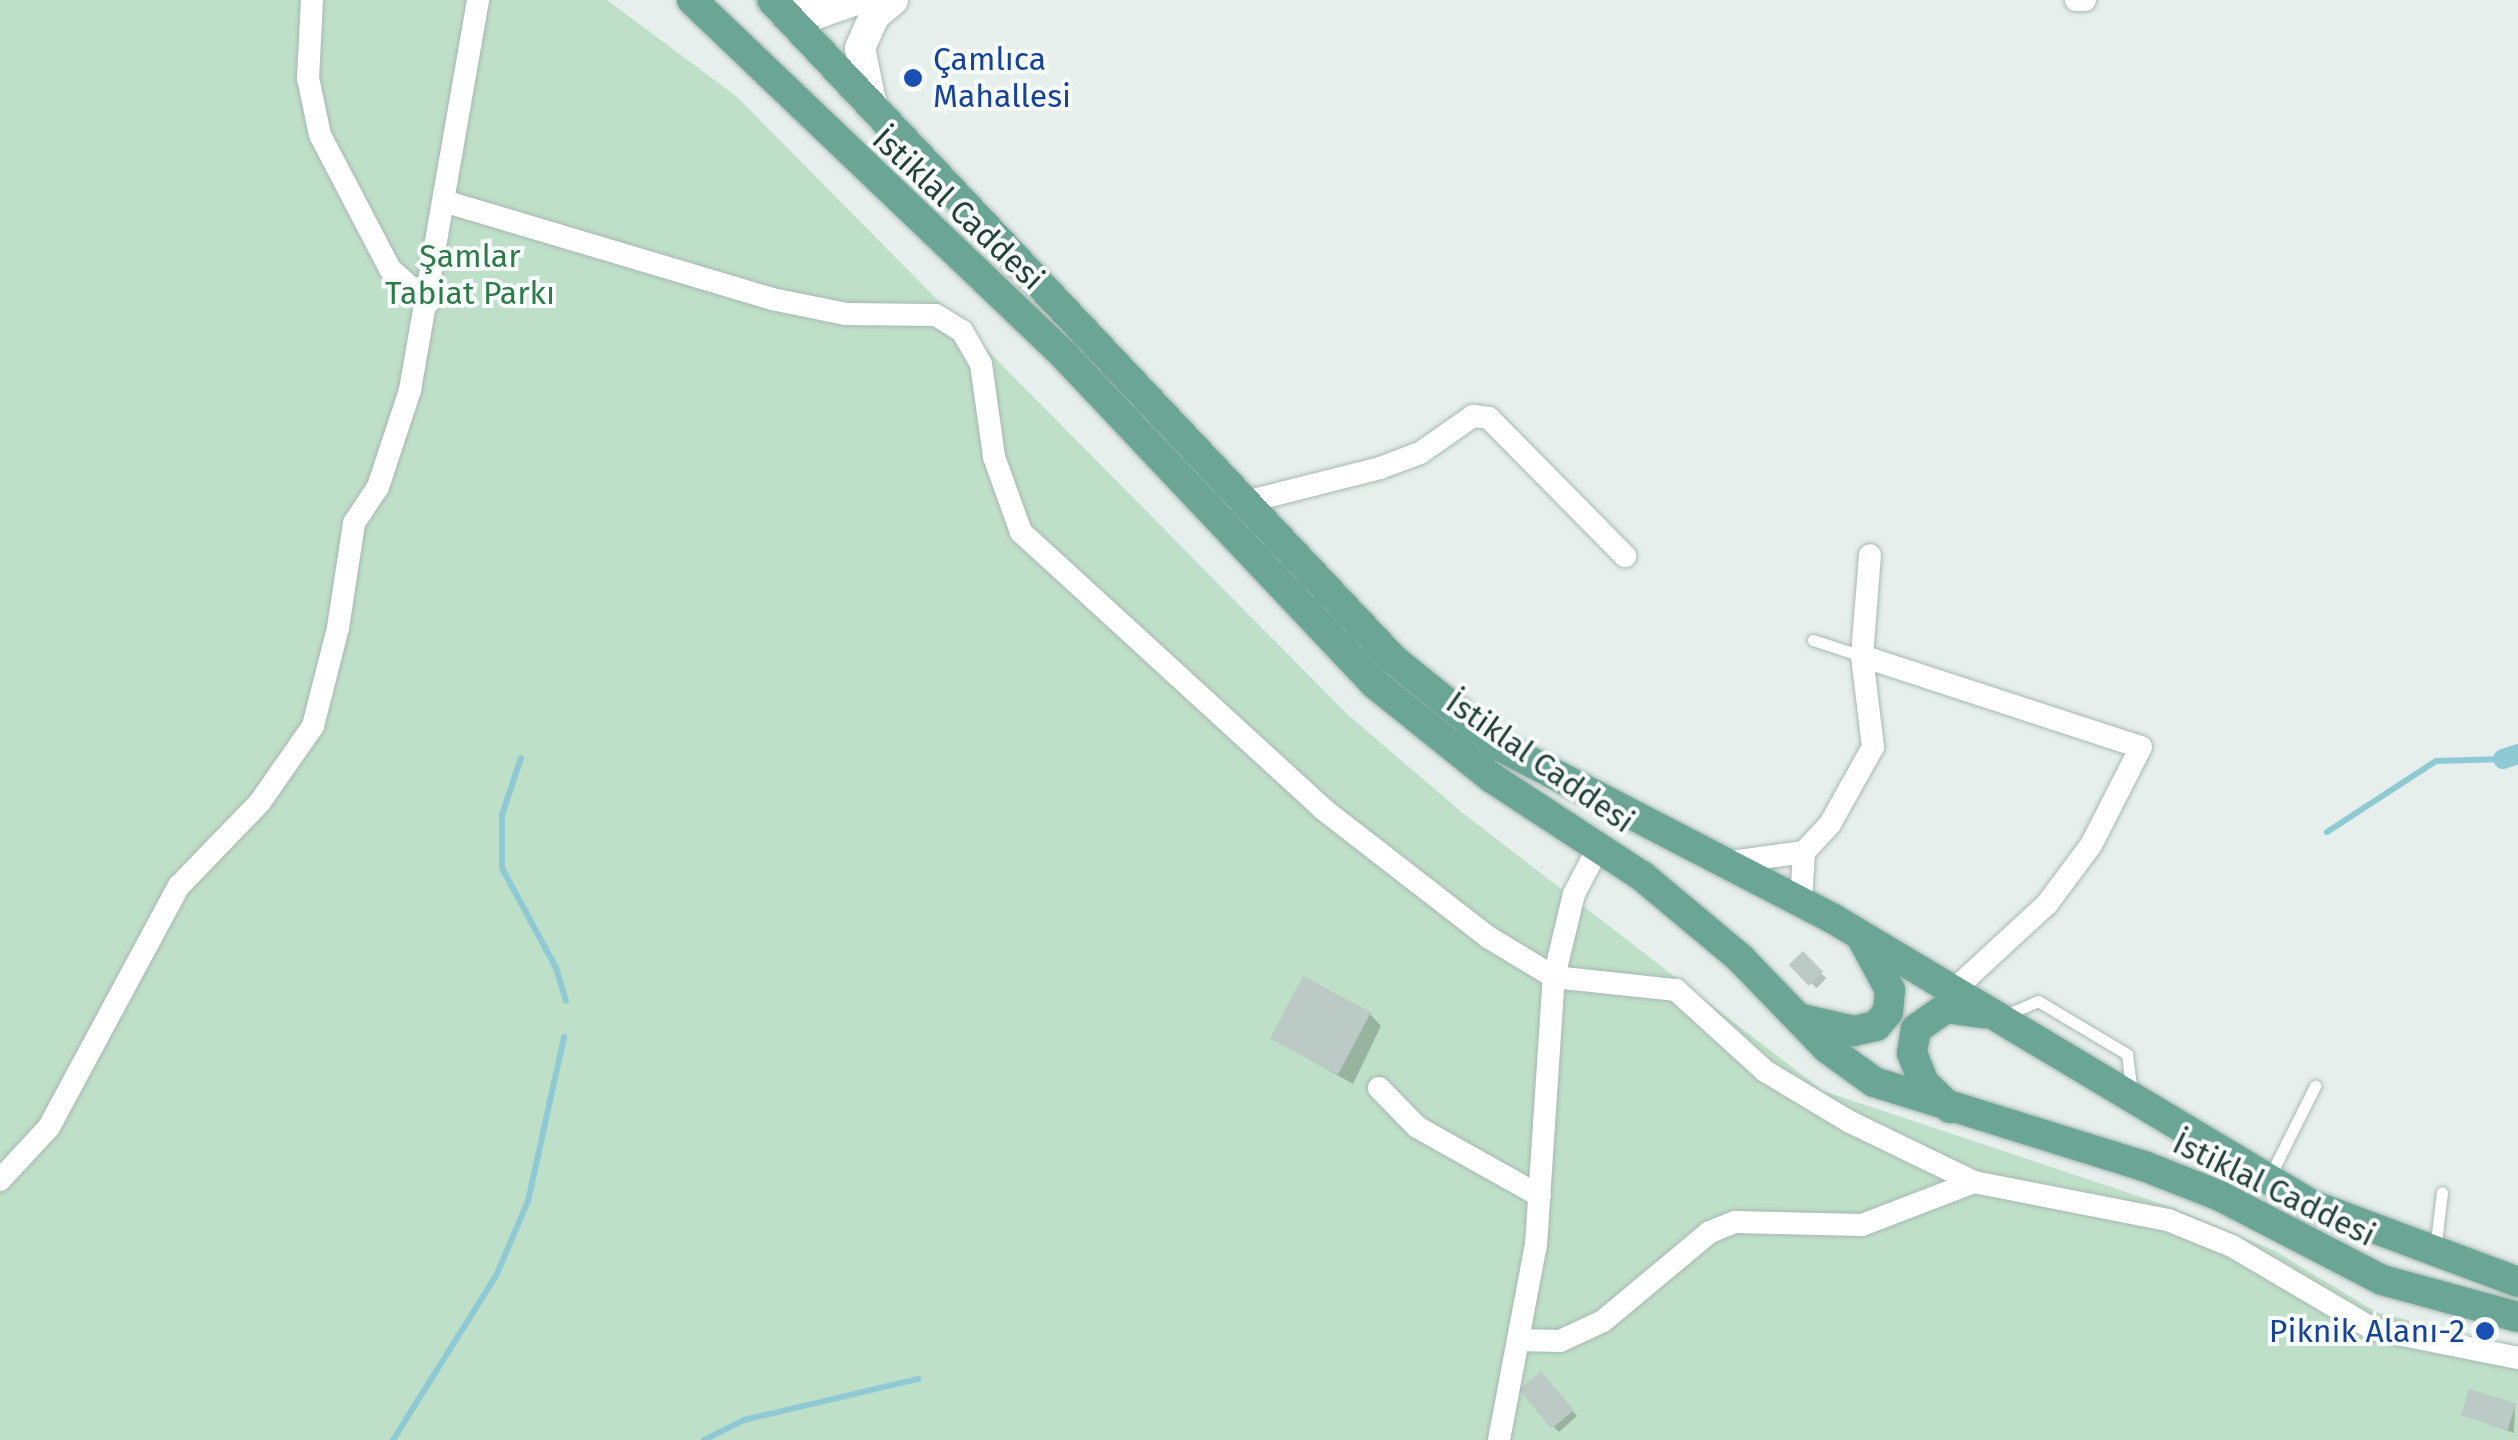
<!DOCTYPE html>
<meta charset="utf-8">
<style>
body{margin:0}
#map{position:relative;width:2518px;height:1440px;overflow:hidden;background:#e6efeb;font-family:"Fira Sans",sans-serif}
div>[style]{position:absolute}
.green>*{inset:0;background:#bfe0c8}
.shadow>*{inset:0;background:#0003;transform-origin:0 0}
.stream>*{height:6px;margin:-3px;padding:0 3px;transform-origin:3px;border-radius:3px;background:#8ec9d4}
.canal>*{height:20px;margin:-10px;padding:0 10px;transform-origin:10px;border-radius:10px;background:#8ec9d4}
.building>*{inset:0;background:#bbcac4;transform-origin:0 0}
.roads{filter:drop-shadow(0 0 2px #a8b8b2) drop-shadow(0 0 2px #a8b8b2)}
.service>*{height:11px;margin:-5.5px;padding:0 5.5px;transform-origin:5.5px;border-radius:5.5px;background:#fff}
.minor>*{height:22px;margin:-11px;padding:0 11px;transform-origin:11px;border-radius:11px;background:#fff}
.secondary>*{height:30px;margin:-15px;padding:0 15px;transform-origin:15px;border-radius:15px;background:#fff}
.primary>*{height:30px;margin:-15px;padding:0 15px;transform-origin:15px;border-radius:15px;background:#6aa596}
.dots>*{width:28px;height:28px;translate:-50% -50%;box-sizing:border-box;border:5px solid #f7fbf9;border-radius:50%}
span{translate:-50% -50%;white-space:nowrap;text-align:center;line-height:1.15;-webkit-text-stroke:8px #f7fbf9;paint-order:stroke}
.transit-label{font-size:32px;color:#164399}
.left{translate:0 -50%;text-align:left}
.right{translate:-100% -50%;text-align:right}
.street-label{font-size:32px;color:#24423a}
.park-label{font-size:32px;color:#2d7a4b}
</style>
<div id="map">
<div class="green">
<i style="clip-path:polygon(0 0,607px 0,736px 96px,1347px 714px,1464px 814px,1823px 1091px,2174px 1208px,2275px 1251px,2376px 1312px,2518px 1350px,2518px 1440px,0 1440px)"></i>
</div>
<div class="shadow">
<i style="left:1803px;top:955px;width:33px;height:14px;rotate:45deg"></i>
<i style="clip-path:polygon(1370px 1014px,1381px 1026px,1353px 1084px,1273px 1039px)"></i>
<i style="clip-path:polygon(1546px 1379px,1577px 1416px,1559px 1432px,1554px 1427px)"></i>
<i style="clip-path:polygon(2515px 1405px,2514px 1433px,2464px 1415px)"></i>
</div>
<div class="stream">
<i style="left:521px;top:758px;width:60px;rotate:108.4deg"></i>
<i style="left:502px;top:815px;width:53px;rotate:90deg"></i>
<i style="left:502px;top:868px;width:114px;rotate:61.6deg"></i>
<i style="left:556px;top:968px;width:34px;rotate:73deg"></i>
<i style="left:2327px;top:832px;width:130px;rotate:-33.1deg"></i>
<i style="left:2436px;top:761px;width:67px;rotate:-1.7deg"></i>
<i style="left:393px;top:1440px;width:194px;rotate:-57.9deg"></i>
<i style="left:496px;top:1276px;width:82px;rotate:-66.9deg"></i>
<i style="left:528px;top:1201px;width:168px;rotate:-77.6deg"></i>
<i style="left:704px;top:1440px;width:45px;rotate:-26.6deg"></i>
<i style="left:744px;top:1420px;width:179px;rotate:-13.3deg"></i>
</div>
<div class="canal">
<i style="left:2503px;top:759px;width:16px;rotate:-18deg"></i>
</div>
<div class="building">
<i style="left:1803px;top:951px;width:29px;height:20px;rotate:46deg"></i>
<i style="left:1303px;top:976px;width:77px;height:71px;rotate:28deg"></i>
<i style="left:1541px;top:1371px;width:51px;height:29px;rotate:50deg"></i>
<i style="left:2469px;top:1389px;width:49px;height:28px;rotate:17deg"></i>
</div>
<div class="roads">
<div class="service">
<i style="left:1813px;top:640px;width:52px;rotate:18.1deg"></i>
<i style="left:2003px;top:1016px;width:38px;rotate:-23deg"></i>
<i style="left:2038px;top:1001px;width:104px;rotate:30.8deg"></i>
<i style="left:2127px;top:1054px;width:40px;rotate:82.9deg"></i>
<i style="left:2270px;top:1176px;width:101px;rotate:-63.4deg"></i>
<i style="left:2435px;top:1250px;width:58px;rotate:-83.1deg"></i>
</div>
<div class="minor">
<i style="left:312px;top:0;width:78px;rotate:92.9deg"></i>
<i style="left:308px;top:78px;width:58px;rotate:78.1deg"></i>
<i style="left:320px;top:135px;width:151px;rotate:62.4deg"></i>
<i style="left:390px;top:269px;width:51px;rotate:41.8deg"></i>
<i style="left:2076px;top:0;width:9px"></i>
<i style="left:447px;top:202px;width:339px;rotate:16.6deg"></i>
<i style="left:772px;top:299px;width:76px;rotate:11.5deg"></i>
<i style="left:846px;top:314px;width:90px;rotate:0.6deg"></i>
<i style="left:936px;top:315px;width:31px;rotate:32deg"></i>
<i style="left:962px;top:331px;width:38px;rotate:60deg"></i>
<i style="left:981px;top:364px;width:94px;rotate:82deg"></i>
<i style="left:994px;top:457px;width:80px;rotate:70.2deg"></i>
<i style="left:1021px;top:532px;width:410px;rotate:42.5deg"></i>
<i style="left:1323px;top:809px;width:209px;rotate:37.8deg"></i>
<i style="left:1488px;top:937px;width:77px;rotate:31.2deg"></i>
<i style="left:1554px;top:977px;width:123px;rotate:6.1deg"></i>
<i style="left:1676px;top:990px;width:120px;rotate:42.3deg"></i>
<i style="left:1765px;top:1071px;width:99px;rotate:31deg"></i>
<i style="left:1850px;top:1122px;width:138px;rotate:25.8deg"></i>
<i style="left:1250px;top:501px;width:134px;rotate:-14.2deg"></i>
<i style="left:1380px;top:468px;width:43px;rotate:-20.6deg"></i>
<i style="left:1420px;top:453px;width:65px;rotate:-34.9deg"></i>
<i style="left:1473px;top:416px;width:16px;rotate:7deg"></i>
<i style="left:1489px;top:418px;width:194px;rotate:45.4deg"></i>
<i style="left:1862px;top:656px;width:101px;rotate:-85.5deg"></i>
<i style="left:1804px;top:852px;width:38px;rotate:-47deg"></i>
<i style="left:1830px;top:824px;width:88px;rotate:-60.8deg"></i>
<i style="left:1873px;top:747px;width:92px;rotate:-96.9deg"></i>
<i style="left:1862px;top:656px;width:293px;rotate:18.1deg"></i>
<i style="left:2141px;top:747px;width:110px;rotate:117deg"></i>
<i style="left:2091px;top:845px;width:74px;rotate:126.7deg"></i>
<i style="left:2047px;top:904px;width:125px;rotate:137.3deg"></i>
<i style="left:1724px;top:863px;width:81px;rotate:-7.8deg"></i>
<i style="left:1804px;top:852px;width:50px;rotate:93.4deg"></i>
<i style="left:1379px;top:1088px;width:54px;rotate:45.7deg"></i>
<i style="left:1417px;top:1127px;width:141px;rotate:29.3deg"></i>
<i style="left:0;top:1180px;width:72px;rotate:-47.2deg"></i>
<i style="left:49px;top:1127px;width:274px;rotate:-61.7deg"></i>
<i style="left:179px;top:886px;width:117px;rotate:-46deg"></i>
<i style="left:260px;top:802px;width:93px;rotate:-55.1deg"></i>
<i style="left:313px;top:726px;width:101px;rotate:-75.7deg"></i>
<i style="left:338px;top:628px;width:106px;rotate:-81.3deg"></i>
<i style="left:354px;top:523px;width:43px;rotate:-56.3deg"></i>
<i style="left:378px;top:487px;width:102px;rotate:-71.7deg"></i>
<i style="left:410px;top:390px;width:396px;rotate:-80.1deg"></i>
<i style="left:1518px;top:1340px;width:42px;rotate:1.4deg"></i>
<i style="left:1560px;top:1341px;width:47px;rotate:-24.9deg"></i>
<i style="left:1603px;top:1321px;width:139px;rotate:-39.8deg"></i>
<i style="left:1710px;top:1232px;width:27px;rotate:-22deg"></i>
<i style="left:1735px;top:1222px;width:127px;rotate:1.4deg"></i>
<i style="left:1862px;top:1225px;width:120px;rotate:-21deg"></i>
<i style="left:1974px;top:1182px;width:198px;rotate:11.1deg"></i>
<i style="left:2168px;top:1220px;width:69px;rotate:22.1deg"></i>
<i style="left:2232px;top:1246px;width:164px;rotate:30.5deg"></i>
<i style="left:2373px;top:1329px;width:148px;rotate:11.3deg"></i>
<i style="left:1499px;top:1440px;width:198px;rotate:-79.3deg"></i>
<i style="left:1536px;top:1245px;width:269px;rotate:-86.2deg"></i>
<i style="left:1554px;top:977px;width:85px;rotate:-76.5deg"></i>
<i style="left:1574px;top:894px;width:54px;rotate:-62.5deg"></i>
</div>
<div class="secondary">
<i style="left:772px;top:0;width:46px;rotate:17.7deg"></i>
<i style="left:816px;top:14px;width:42px;rotate:-19.3deg"></i>
<i style="left:872px;top:106px;width:59px;rotate:-101.7deg"></i>
<i style="left:860px;top:48px;width:35px;rotate:-66deg"></i>
<i style="left:874px;top:16px;width:25px;rotate:-40deg"></i>
</div>
<div class="primary">
<i style="left:692px;top:0;width:516px;rotate:43.66deg"></i>
<i style="left:1065px;top:356px;width:451px;rotate:46.6deg"></i>
<i style="left:1375px;top:684px;width:150px;rotate:38.8deg"></i>
<i style="left:1492px;top:778px;width:179px;rotate:33.2deg"></i>
<i style="left:1642px;top:876px;width:128px;rotate:39.9deg"></i>
<i style="left:1740px;top:958px;width:125px;rotate:46deg"></i>
<i style="left:1827px;top:1048px;width:58px;rotate:35.9deg"></i>
<i style="left:1874px;top:1082px;width:283px;rotate:17.3deg"></i>
<i style="left:2144px;top:1166px;width:82px;rotate:21.5deg"></i>
<i style="left:2220px;top:1196px;width:182px;rotate:27.4deg"></i>
<i style="left:2382px;top:1280px;width:141px;rotate:15.2deg"></i>
<i style="left:772px;top:0;width:905px;rotate:46.7deg"></i>
<i style="left:1393px;top:659px;width:138px;rotate:39.1deg"></i>
<i style="left:1500px;top:746px;width:374px;rotate:27.4deg"></i>
<i style="left:1832px;top:918px;width:559px;rotate:30.88deg"></i>
<i style="left:2312px;top:1205px;width:220px;rotate:20.5deg"></i>
<i style="left:1801px;top:1019px;width:54px;rotate:12.8deg"></i>
<i style="left:1854px;top:1031px;width:23px;rotate:-13deg"></i>
<i style="left:1876px;top:1026px;width:18px;rotate:-49deg"></i>
<i style="left:1888px;top:1012px;width:22px;rotate:-85deg"></i>
<i style="left:1890px;top:990px;width:59px;rotate:-118.3deg"></i>
<i style="left:1950px;top:1108px;width:36px;rotate:-136deg"></i>
<i style="left:1924px;top:1083px;width:32px;rotate:-112deg"></i>
<i style="left:1912px;top:1053px;width:24px;rotate:-81deg"></i>
<i style="left:1916px;top:1029px;width:37px;rotate:-35deg"></i>
<i style="left:1946px;top:1008px;width:37px;rotate:8deg"></i>
</div>
</div>
<div class="dots">
<i style="left:913px;top:78px;background:#1a4fb4"></i>
<i style="left:2485px;top:1331px;background:#1a4fb4"></i>
</div>
<div class="transit-label">
<span class="left" style="left:933px;top:78px">Çamlıca<br>Mahallesi</span>
<span class="right" style="left:2465px;top:1331px">Piknik Alanı-2</span>
</div>
<div class="street-label">
<span style="left:958px;top:209px;rotate:43deg">İstiklal Caddesi</span>
<span style="left:1540px;top:762px;rotate:35deg">İstiklal Caddesi</span>
<span style="left:2274px;top:1189px;rotate:26deg">İstiklal Caddesi</span>
</div>
<div class="park-label">
<span style="left:470px;top:275px">Şamlar<br>Tabiat Parkı</span>
</div>
</div>
